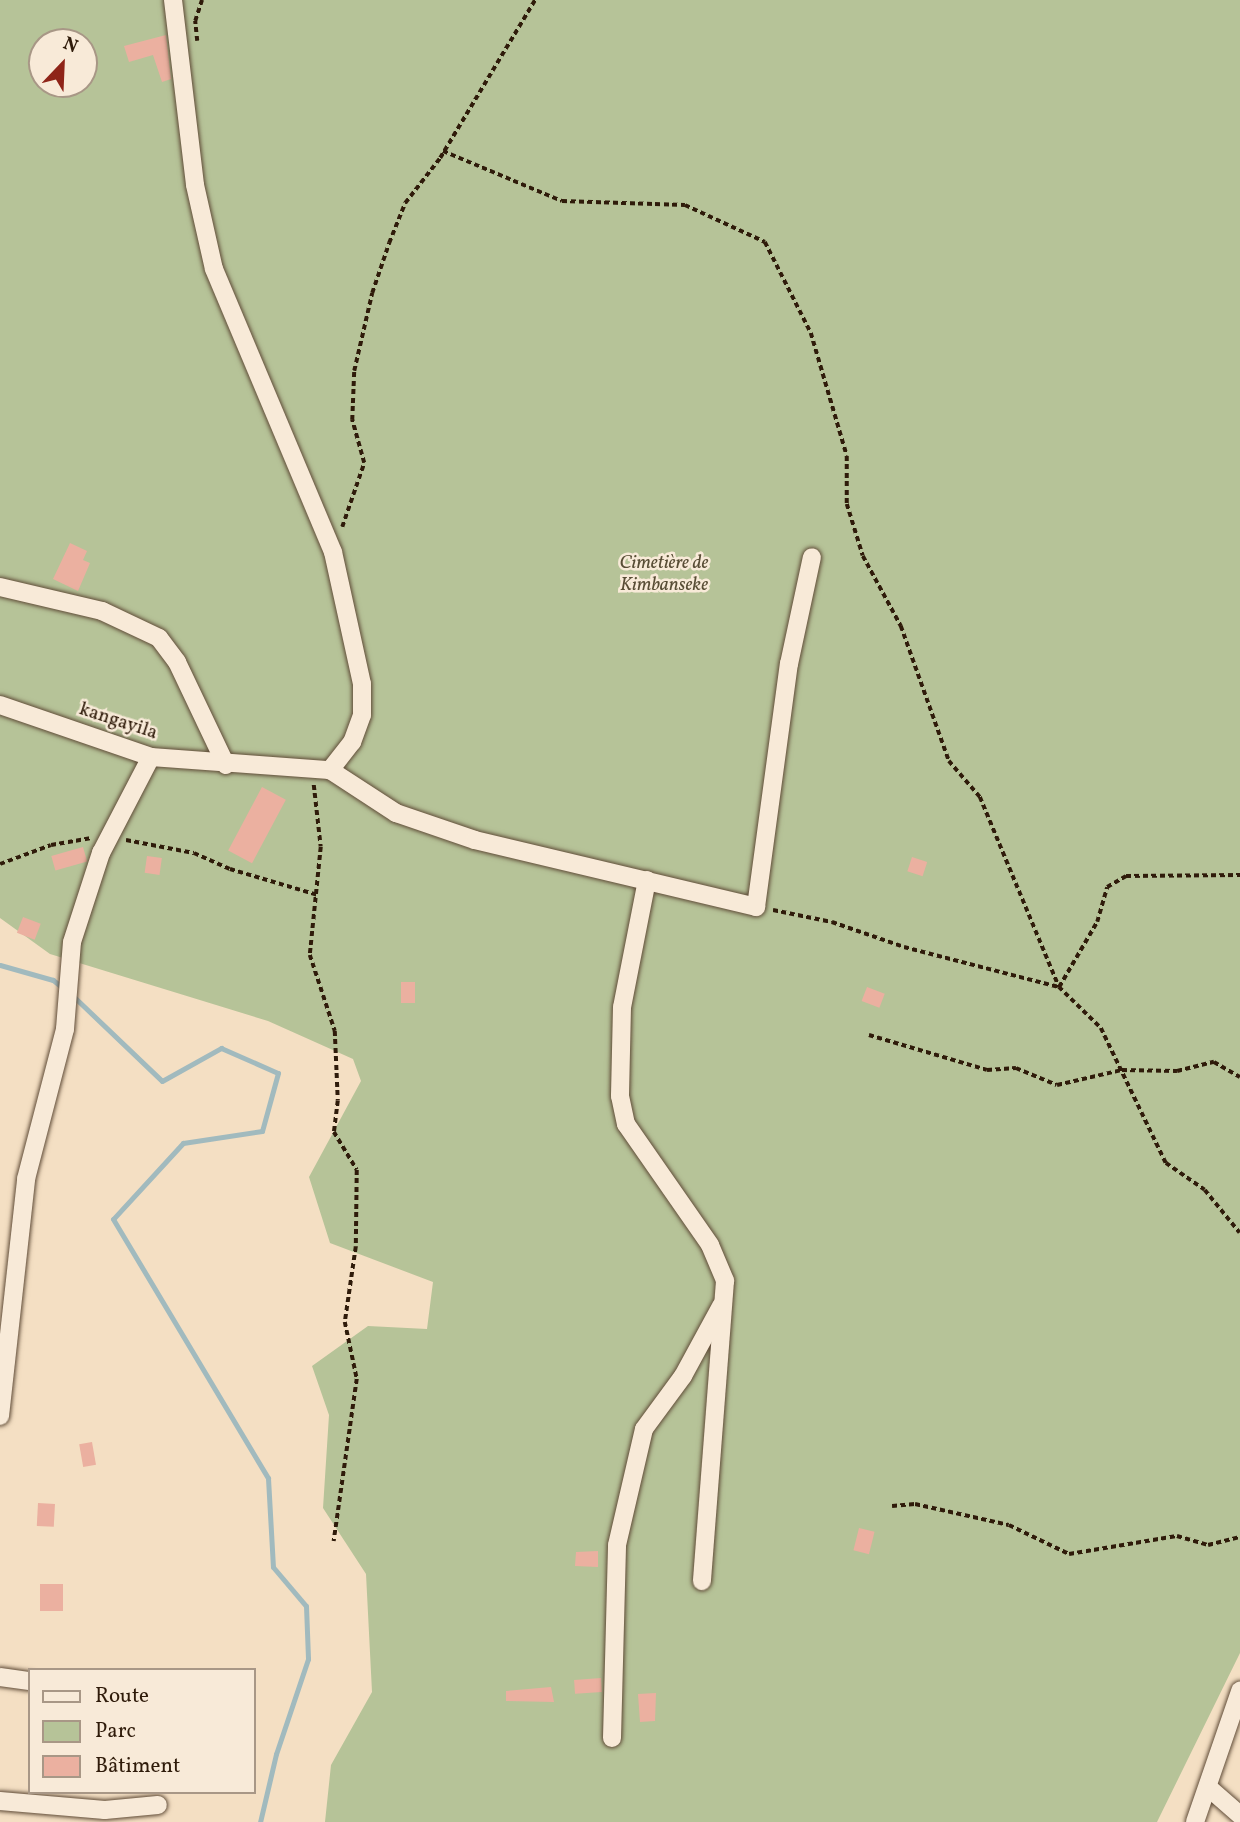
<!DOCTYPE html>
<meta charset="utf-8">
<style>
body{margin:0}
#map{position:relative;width:1240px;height:1822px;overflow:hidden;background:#f4dfc3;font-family:Vollkorn,serif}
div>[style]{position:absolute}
.green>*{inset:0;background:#b6c398}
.stream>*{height:5px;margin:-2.5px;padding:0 2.5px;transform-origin:2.5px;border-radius:2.5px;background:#a1babe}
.building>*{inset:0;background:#ebb0a0;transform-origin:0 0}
.path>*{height:3.5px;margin-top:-1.75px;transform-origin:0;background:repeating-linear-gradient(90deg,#2f1b0a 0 5px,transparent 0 8.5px)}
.roads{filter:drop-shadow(0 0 2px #604c38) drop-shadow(0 0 2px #604c38)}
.minor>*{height:18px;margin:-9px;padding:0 9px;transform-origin:9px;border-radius:9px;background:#f8ead8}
span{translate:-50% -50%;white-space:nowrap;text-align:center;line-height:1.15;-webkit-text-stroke:5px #f8ead8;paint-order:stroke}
.park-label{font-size:19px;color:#584d35;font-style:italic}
.street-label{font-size:19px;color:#2f1b0a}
.legend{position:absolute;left:28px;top:1668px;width:228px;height:126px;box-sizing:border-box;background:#f8ead8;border:2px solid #a89786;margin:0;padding:9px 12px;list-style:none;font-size:21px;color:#2f1b0a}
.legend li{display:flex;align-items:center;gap:14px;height:35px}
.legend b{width:35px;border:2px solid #a89786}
.north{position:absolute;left:28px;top:28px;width:70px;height:70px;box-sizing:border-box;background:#f8ead8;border:2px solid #a89786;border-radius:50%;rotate:23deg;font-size:19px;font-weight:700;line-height:28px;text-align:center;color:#2f1b0a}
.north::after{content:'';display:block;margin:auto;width:24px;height:32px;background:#8f2418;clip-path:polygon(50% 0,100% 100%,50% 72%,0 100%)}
</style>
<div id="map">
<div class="green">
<i style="clip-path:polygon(evenodd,0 0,1240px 0,1240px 1653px,1157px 1822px,325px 1822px,331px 1765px,372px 1692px,366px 1574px,323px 1508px,329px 1415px,312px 1366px,368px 1326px,427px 1329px,433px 1282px,330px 1243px,309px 1177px,361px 1081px,353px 1059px,268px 1021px,50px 954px,0 918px,0 0,42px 42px,84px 42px,84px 84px,42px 84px,42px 42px)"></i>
</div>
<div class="stream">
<i style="left:0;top:965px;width:55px;rotate:15.8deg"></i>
<i style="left:53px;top:980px;width:14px;rotate:39deg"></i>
<i style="left:72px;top:995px;width:124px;rotate:43.7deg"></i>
<i style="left:162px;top:1081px;width:68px;rotate:-29.2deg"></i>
<i style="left:221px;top:1048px;width:62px;rotate:23.7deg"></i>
<i style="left:278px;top:1073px;width:60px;rotate:105.4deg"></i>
<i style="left:262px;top:1131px;width:80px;rotate:171.4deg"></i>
<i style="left:183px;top:1143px;width:103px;rotate:132.6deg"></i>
<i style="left:113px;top:1219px;width:302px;rotate:59.1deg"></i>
<i style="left:268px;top:1478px;width:89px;rotate:86.8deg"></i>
<i style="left:273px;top:1567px;width:51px;rotate:49.8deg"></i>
<i style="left:306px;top:1606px;width:53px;rotate:87.8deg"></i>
<i style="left:308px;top:1659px;width:100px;rotate:108.6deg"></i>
<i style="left:276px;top:1754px;width:70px;rotate:103.2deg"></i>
</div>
<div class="building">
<i style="clip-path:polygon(166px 35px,171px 79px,162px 82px,153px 55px,129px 62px,124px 46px)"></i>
<i style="clip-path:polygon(70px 543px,87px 551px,83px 560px,90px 563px,78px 591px,53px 579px)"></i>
<i style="left:262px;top:787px;width:27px;height:72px;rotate:28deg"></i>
<i style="left:83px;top:847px;width:15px;height:33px;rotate:74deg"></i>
<i style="left:147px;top:856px;width:15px;height:17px;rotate:8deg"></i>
<i style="left:912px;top:857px;width:16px;height:15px;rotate:18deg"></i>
<i style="left:23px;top:917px;width:19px;height:17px;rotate:21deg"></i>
<i style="left:401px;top:982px;width:14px;height:21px"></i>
<i style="left:867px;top:987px;width:19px;height:15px;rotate:21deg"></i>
<i style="left:92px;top:1442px;width:23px;height:13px;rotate:80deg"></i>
<i style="left:38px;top:1503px;width:17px;height:23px;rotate:3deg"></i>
<i style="left:859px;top:1528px;width:16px;height:23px;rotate:14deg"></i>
<i style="clip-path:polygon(598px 1551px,598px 1567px,575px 1566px,576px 1552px)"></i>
<i style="left:40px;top:1584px;width:23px;height:27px"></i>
<i style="left:601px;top:1678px;width:14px;height:27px;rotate:86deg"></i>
<i style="clip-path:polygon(551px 1687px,554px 1702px,506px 1701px,506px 1691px)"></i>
<i style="clip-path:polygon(656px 1693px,655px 1721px,640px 1722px,638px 1694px)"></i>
</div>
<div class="path">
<i style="left:197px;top:41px;width:20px;rotate:-96deg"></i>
<i style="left:195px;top:21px;width:22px;rotate:-72deg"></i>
<i style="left:443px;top:151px;width:129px;rotate:22.8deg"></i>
<i style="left:562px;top:201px;width:123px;rotate:1.9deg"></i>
<i style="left:685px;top:205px;width:88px;rotate:24.8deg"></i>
<i style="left:765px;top:242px;width:102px;rotate:63.2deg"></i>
<i style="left:811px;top:333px;width:128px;rotate:73.7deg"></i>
<i style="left:847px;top:456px;width:48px;rotate:90deg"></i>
<i style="left:847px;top:504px;width:54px;rotate:72.9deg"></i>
<i style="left:863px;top:556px;width:80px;rotate:61.5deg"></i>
<i style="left:901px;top:626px;width:143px;rotate:70.4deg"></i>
<i style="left:949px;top:761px;width:48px;rotate:49.3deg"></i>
<i style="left:980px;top:797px;width:206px;rotate:67.4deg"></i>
<i style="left:1059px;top:987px;width:59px;rotate:44.3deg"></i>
<i style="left:1101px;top:1028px;width:150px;rotate:64.3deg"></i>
<i style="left:1166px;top:1163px;width:47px;rotate:34.7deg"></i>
<i style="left:1205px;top:1190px;width:55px;rotate:50.9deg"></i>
<i style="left:342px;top:527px;width:68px;rotate:-71deg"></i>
<i style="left:364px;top:463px;width:45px;rotate:-105.6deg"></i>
<i style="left:352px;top:420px;width:49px;rotate:-87.7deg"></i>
<i style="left:354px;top:371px;width:80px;rotate:-77deg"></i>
<i style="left:372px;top:293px;width:53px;rotate:-71.2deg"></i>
<i style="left:389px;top:243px;width:43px;rotate:-68.2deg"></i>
<i style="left:405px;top:203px;width:57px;rotate:-52.1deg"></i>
<i style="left:440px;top:158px;width:184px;rotate:-59deg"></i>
<i style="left:314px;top:785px;width:62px;rotate:83.6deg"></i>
<i style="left:321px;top:847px;width:109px;rotate:95.8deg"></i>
<i style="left:310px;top:955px;width:80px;rotate:71.8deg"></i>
<i style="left:335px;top:1031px;width:70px;rotate:87.5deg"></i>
<i style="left:338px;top:1101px;width:31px;rotate:97deg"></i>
<i style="left:334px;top:1132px;width:44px;rotate:58.8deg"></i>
<i style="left:357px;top:1170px;width:77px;rotate:90.7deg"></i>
<i style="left:356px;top:1247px;width:76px;rotate:98.3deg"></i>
<i style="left:345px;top:1322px;width:58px;rotate:78.1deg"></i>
<i style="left:357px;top:1379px;width:164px;rotate:98.1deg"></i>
<i style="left:126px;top:840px;width:69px;rotate:10.8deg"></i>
<i style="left:194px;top:853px;width:39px;rotate:24deg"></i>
<i style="left:230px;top:869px;width:92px;rotate:16.5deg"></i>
<i style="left:0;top:864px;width:54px;rotate:-20.4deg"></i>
<i style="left:51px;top:845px;width:41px;rotate:-9.9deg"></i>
<i style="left:773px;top:910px;width:60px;rotate:11.5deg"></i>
<i style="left:832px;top:922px;width:76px;rotate:19.1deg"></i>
<i style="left:904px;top:947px;width:160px;rotate:14.5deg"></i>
<i style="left:1059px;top:987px;width:75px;rotate:-59.7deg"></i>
<i style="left:1097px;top:922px;width:36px;rotate:-74deg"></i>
<i style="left:1107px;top:887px;width:22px;rotate:-30deg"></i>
<i style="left:1126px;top:876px;width:114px;rotate:-0.5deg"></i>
<i style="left:869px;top:1035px;width:123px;rotate:16.5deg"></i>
<i style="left:987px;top:1070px;width:29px;rotate:-4deg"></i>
<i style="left:1016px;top:1068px;width:44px;rotate:22.5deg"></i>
<i style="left:1057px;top:1085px;width:67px;rotate:-13deg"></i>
<i style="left:1122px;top:1070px;width:55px;rotate:1deg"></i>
<i style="left:1177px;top:1071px;width:38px;rotate:-14deg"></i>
<i style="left:1214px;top:1062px;width:30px;rotate:30deg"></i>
<i style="left:892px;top:1506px;width:23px;rotate:-5deg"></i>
<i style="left:915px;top:1504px;width:96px;rotate:12.6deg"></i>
<i style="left:1009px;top:1525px;width:67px;rotate:25.8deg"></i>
<i style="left:1069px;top:1554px;width:109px;rotate:-9.5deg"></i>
<i style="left:1177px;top:1536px;width:32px;rotate:16deg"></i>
<i style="left:1208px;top:1545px;width:33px;rotate:-14deg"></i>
</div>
<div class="roads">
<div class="minor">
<i style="left:173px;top:0;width:186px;rotate:83.2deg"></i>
<i style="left:195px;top:185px;width:86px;rotate:77.3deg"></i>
<i style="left:214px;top:269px;width:307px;rotate:67.2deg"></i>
<i style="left:333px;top:552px;width:135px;rotate:77.6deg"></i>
<i style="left:362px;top:684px;width:31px;rotate:90deg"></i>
<i style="left:362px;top:715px;width:29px;rotate:110deg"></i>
<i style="left:352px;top:742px;width:36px;rotate:128deg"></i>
<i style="left:0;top:587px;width:105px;rotate:13.2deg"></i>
<i style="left:102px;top:611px;width:63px;rotate:25.3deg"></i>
<i style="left:159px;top:638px;width:30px;rotate:53deg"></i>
<i style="left:177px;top:662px;width:114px;rotate:64.6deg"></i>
<i style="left:0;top:705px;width:160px;rotate:19deg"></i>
<i style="left:151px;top:757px;width:179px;rotate:4.2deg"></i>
<i style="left:330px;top:770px;width:79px;rotate:33.1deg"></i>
<i style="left:396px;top:813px;width:83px;rotate:18.9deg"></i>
<i style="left:475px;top:840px;width:289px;rotate:13.4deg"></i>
<i style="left:756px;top:907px;width:245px;rotate:-82.3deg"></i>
<i style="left:789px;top:664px;width:109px;rotate:-77.9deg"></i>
<i style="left:647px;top:880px;width:129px;rotate:101.1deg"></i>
<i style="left:622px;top:1007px;width:89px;rotate:91.3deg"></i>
<i style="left:620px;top:1096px;width:29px;rotate:78deg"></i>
<i style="left:626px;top:1124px;width:147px;rotate:55.2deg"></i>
<i style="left:710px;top:1245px;width:39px;rotate:67deg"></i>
<i style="left:725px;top:1281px;width:301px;rotate:94.4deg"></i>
<i style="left:0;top:1416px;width:238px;rotate:-83.7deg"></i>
<i style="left:26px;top:1179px;width:155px;rotate:-75.4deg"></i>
<i style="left:65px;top:1029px;width:87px;rotate:-85.4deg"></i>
<i style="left:72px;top:942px;width:94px;rotate:-72deg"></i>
<i style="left:101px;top:853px;width:108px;rotate:-62.5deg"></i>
<i style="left:0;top:1677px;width:30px;rotate:8deg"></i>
<i style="left:612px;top:1738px;width:193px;rotate:-88.5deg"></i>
<i style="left:617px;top:1545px;width:119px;rotate:-76.9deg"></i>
<i style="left:644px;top:1429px;width:66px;rotate:-53.7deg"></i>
<i style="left:683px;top:1376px;width:80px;rotate:-61.5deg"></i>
<i style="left:1209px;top:1788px;width:41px;rotate:41.1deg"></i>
<i style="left:0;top:1801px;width:105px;rotate:4.9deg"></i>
<i style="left:105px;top:1810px;width:53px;rotate:-5.4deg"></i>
<i style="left:1195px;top:1822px;width:139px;rotate:-71deg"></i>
</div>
</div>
<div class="park-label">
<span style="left:664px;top:575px">Cimetière de<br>Kimbanseke</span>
</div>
<div class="street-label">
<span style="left:118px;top:722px;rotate:18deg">kangayila</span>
</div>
<ul class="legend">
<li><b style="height:9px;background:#f8ead8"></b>Route</li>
<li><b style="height:19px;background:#b6c398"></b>Parc</li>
<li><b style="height:19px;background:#ebb0a0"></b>Bâtiment</li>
</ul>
<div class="north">N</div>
</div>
